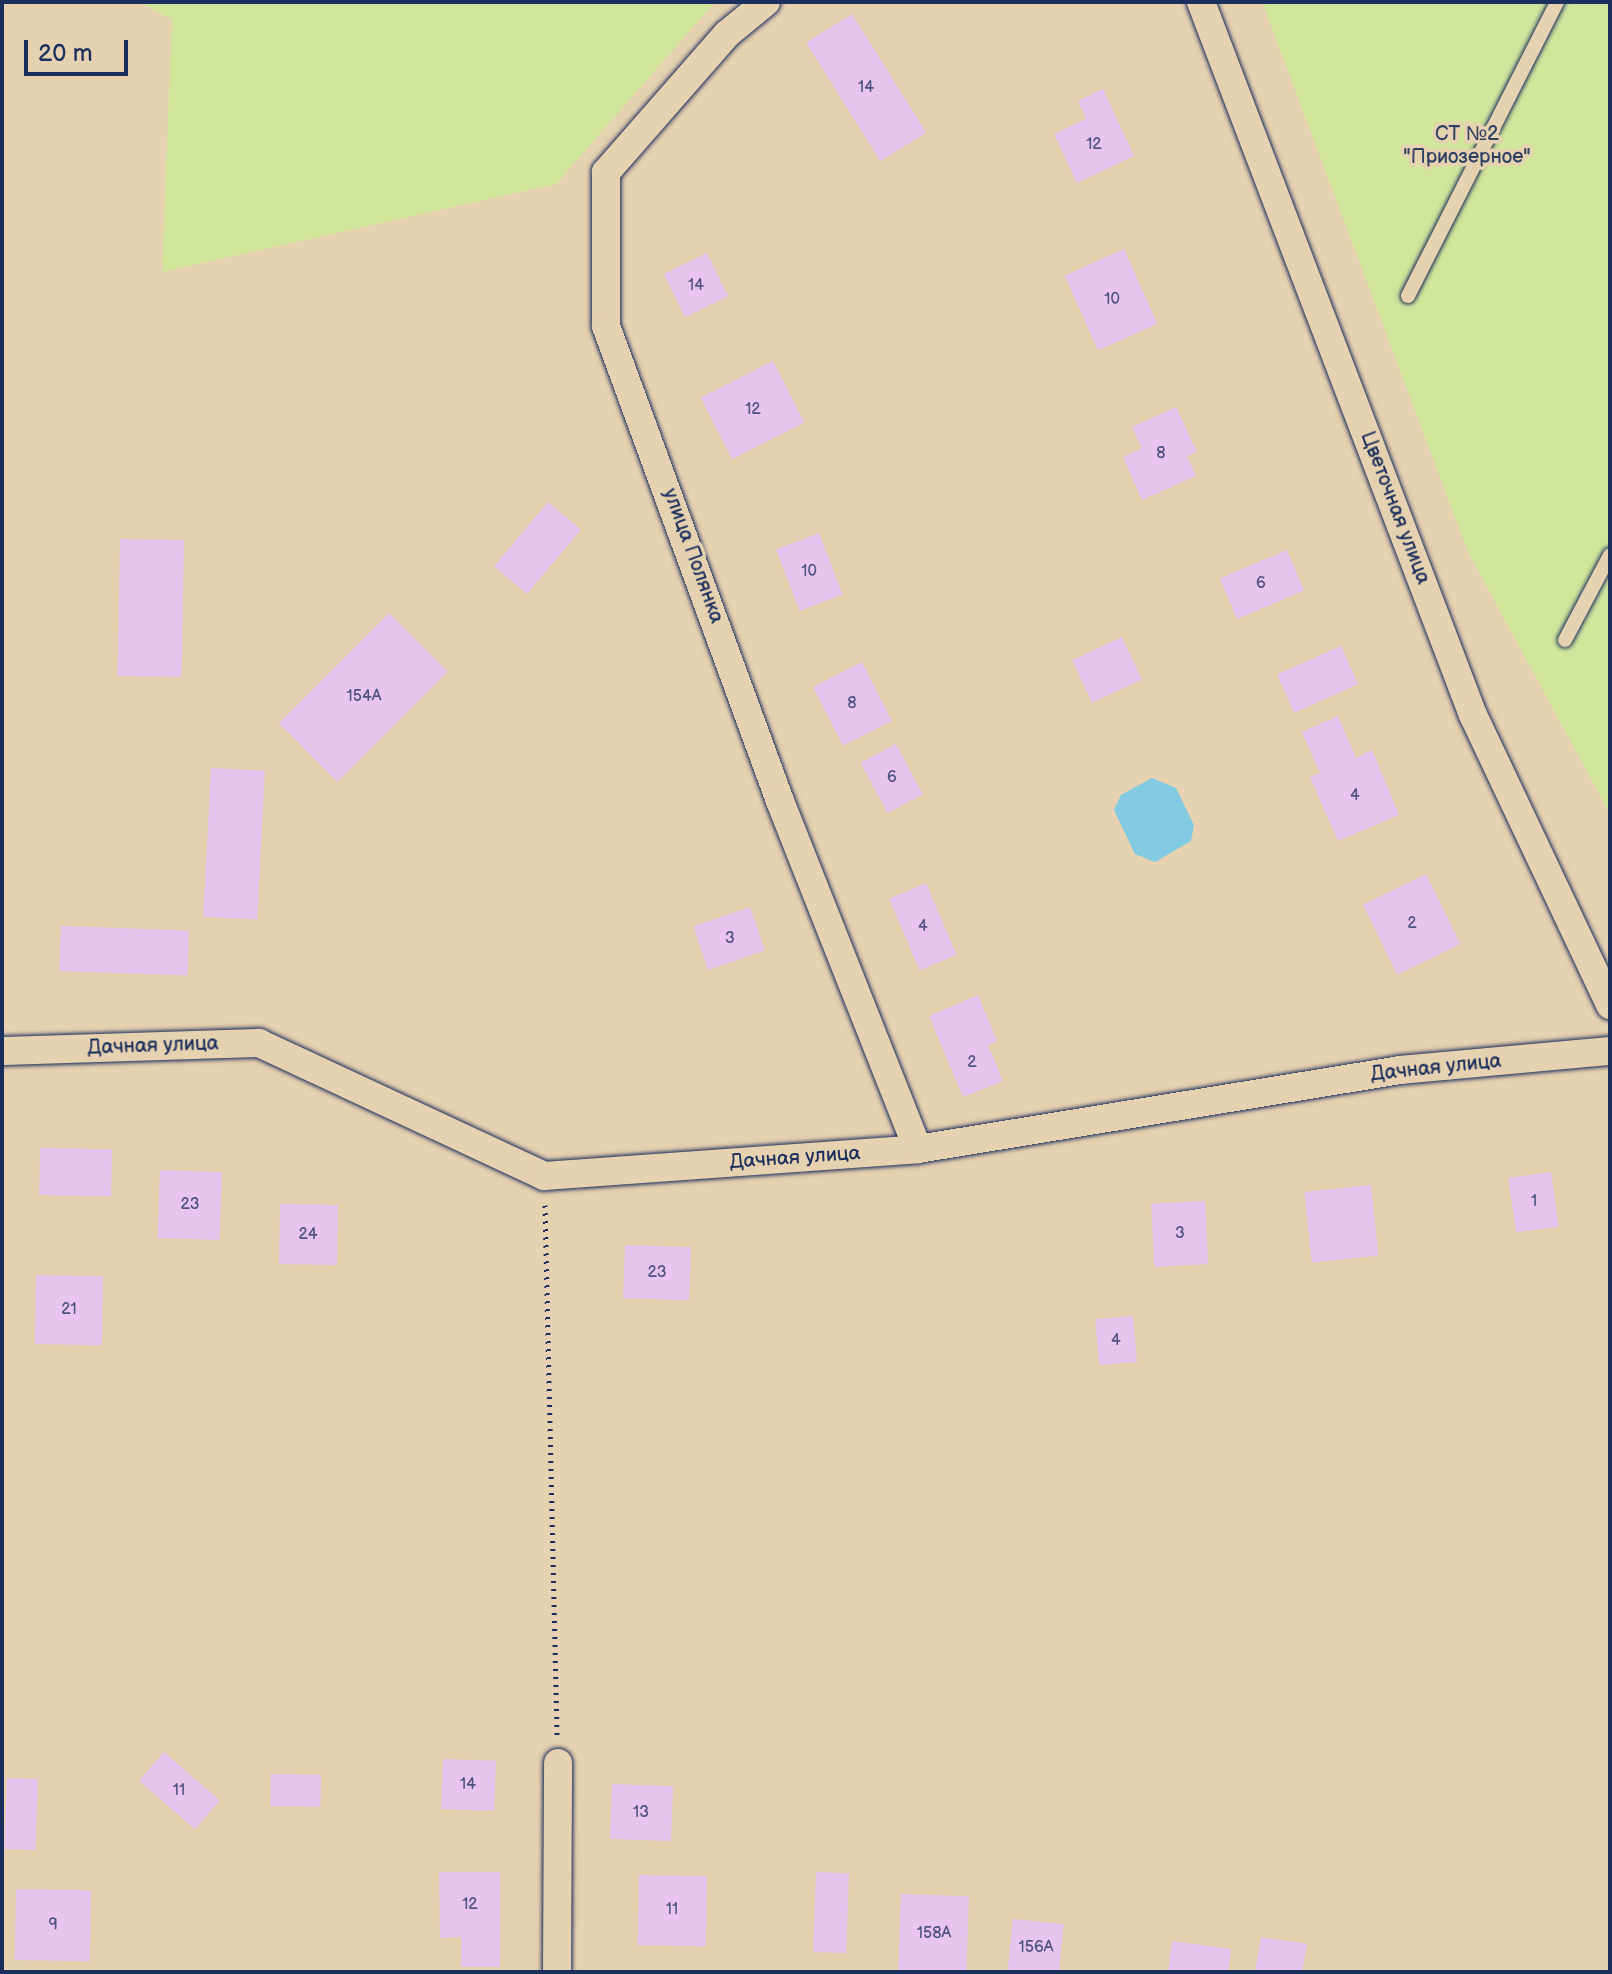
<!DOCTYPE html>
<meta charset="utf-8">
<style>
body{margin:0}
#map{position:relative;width:1612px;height:1974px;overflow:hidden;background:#e6d1b0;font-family:"Balsamiq Sans",sans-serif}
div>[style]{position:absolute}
.green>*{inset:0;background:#d1e69b}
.water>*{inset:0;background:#82cbe3}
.building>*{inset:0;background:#e8c4ef;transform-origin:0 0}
.path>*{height:5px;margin-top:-2.5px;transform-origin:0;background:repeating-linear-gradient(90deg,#1b2f5e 0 2px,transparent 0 8px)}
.roads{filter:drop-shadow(0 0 2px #1b2f5e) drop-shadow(0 0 2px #1b2f5e)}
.service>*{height:14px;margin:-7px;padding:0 7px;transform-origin:7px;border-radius:7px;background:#e6d1b0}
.minor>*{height:28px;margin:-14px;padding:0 14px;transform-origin:14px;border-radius:14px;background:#e6d1b0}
span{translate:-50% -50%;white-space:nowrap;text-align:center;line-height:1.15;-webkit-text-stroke:7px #e6d1b0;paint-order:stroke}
.number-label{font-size:16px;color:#4e5482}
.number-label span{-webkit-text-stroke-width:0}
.park-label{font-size:20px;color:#2d4164}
.street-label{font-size:20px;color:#1b2f5e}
.frame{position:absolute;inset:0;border:4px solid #1b2f5e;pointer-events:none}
.scale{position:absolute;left:24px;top:40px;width:104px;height:36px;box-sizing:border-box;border:4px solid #1b2f5e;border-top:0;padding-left:10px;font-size:24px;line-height:28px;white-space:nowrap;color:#1b2f5e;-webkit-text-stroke:6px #e6d1b0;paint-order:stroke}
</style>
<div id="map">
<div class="green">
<i style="clip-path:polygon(140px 2px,715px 2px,556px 184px,162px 272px,172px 20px)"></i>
<i style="clip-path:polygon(1262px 2px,1610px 2px,1610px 814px,1468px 552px)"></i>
</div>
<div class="water">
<i style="clip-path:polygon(1152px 778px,1176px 788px,1194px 825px,1191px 841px,1155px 862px,1135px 854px,1114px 810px,1121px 795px)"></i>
</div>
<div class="building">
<i style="left:852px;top:14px;width:140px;height:54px;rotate:58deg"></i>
<i style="clip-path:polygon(1103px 89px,1134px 156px,1077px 183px,1054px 134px,1086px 119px,1078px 101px)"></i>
<i style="left:1124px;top:249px;width:82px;height:65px;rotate:66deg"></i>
<i style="left:707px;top:253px;width:48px;height:48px;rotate:64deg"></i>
<i style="left:773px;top:361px;width:69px;height:81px;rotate:63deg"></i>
<i style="clip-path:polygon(1176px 407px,1197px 452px,1187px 456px,1196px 476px,1142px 500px,1123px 457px,1142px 448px,1132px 427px)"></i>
<i style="left:548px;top:502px;width:43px;height:84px;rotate:40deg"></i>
<i style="left:819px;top:533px;width:66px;height:46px;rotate:69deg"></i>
<i style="left:120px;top:539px;width:64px;height:137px;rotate:1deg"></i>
<i style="left:1287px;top:550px;width:44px;height:73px;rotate:67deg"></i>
<i style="left:389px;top:613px;width:83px;height:156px;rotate:45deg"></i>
<i style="left:1122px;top:637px;width:47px;height:55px;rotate:65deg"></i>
<i style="left:1341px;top:646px;width:42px;height:70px;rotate:66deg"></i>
<i style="left:862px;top:662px;width:66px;height:55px;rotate:63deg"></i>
<i style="clip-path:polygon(1338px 716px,1356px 758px,1372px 750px,1399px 815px,1338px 841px,1310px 777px,1320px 773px,1302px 732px)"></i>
<i style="left:896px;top:744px;width:57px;height:40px;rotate:62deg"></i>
<i style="left:211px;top:768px;width:54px;height:149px;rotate:3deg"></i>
<i style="left:1426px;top:874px;width:78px;height:70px;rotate:64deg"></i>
<i style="left:926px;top:883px;width:78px;height:40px;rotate:67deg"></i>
<i style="left:750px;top:907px;width:46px;height:60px;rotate:71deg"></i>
<i style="left:61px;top:926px;width:128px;height:45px;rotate:2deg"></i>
<i style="clip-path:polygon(978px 995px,997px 1041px,988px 1045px,1003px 1081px,963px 1097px,929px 1016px)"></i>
<i style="left:40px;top:1148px;width:72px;height:47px;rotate:1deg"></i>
<i style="left:160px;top:1170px;width:62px;height:68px;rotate:2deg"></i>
<i style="left:1551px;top:1172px;width:55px;height:43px;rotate:82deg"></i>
<i style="left:1371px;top:1185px;width:71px;height:67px;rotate:84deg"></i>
<i style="left:1205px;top:1201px;width:63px;height:54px;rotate:87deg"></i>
<i style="left:280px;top:1204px;width:58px;height:60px;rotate:1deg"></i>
<i style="left:625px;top:1245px;width:66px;height:53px;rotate:2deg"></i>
<i style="left:36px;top:1275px;width:67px;height:69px;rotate:1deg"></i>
<i style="left:1133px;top:1316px;width:46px;height:38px;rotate:85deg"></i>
<i style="left:164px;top:1752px;width:74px;height:38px;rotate:41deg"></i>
<i style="left:443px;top:1759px;width:53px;height:50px;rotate:2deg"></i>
<i style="left:271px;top:1774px;width:50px;height:32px;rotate:1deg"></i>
<i style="left:7px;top:1778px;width:31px;height:71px;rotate:2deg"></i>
<i style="left:612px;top:1784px;width:61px;height:55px;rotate:2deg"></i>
<i style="clip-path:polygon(439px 1872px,500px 1872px,500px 1967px,461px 1967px,461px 1937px,440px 1938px)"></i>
<i style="left:816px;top:1872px;width:33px;height:80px;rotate:2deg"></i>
<i style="left:639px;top:1875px;width:68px;height:70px;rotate:1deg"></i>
<i style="left:16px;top:1889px;width:75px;height:71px;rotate:1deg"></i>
<i style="left:901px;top:1894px;width:68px;height:78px;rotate:2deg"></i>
<i style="left:1013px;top:1919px;width:51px;height:53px;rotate:6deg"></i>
<i style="clip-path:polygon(1261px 1937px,1307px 1944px,1302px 1972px,1255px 1972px)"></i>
<i style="clip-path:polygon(1172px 1941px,1231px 1949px,1228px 1972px,1168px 1972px)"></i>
</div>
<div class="path">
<i style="left:545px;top:1205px;width:530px;rotate:88.7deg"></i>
</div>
<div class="roads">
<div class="service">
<i style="left:1408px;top:296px;width:330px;rotate:-63.1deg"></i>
<i style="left:1565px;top:640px;width:96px;rotate:-62.1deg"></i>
</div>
<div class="minor">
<i style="left:766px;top:2px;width:50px;rotate:140.6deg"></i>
<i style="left:727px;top:34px;width:184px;rotate:131.2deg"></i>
<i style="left:606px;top:172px;width:154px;rotate:90deg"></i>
<i style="left:606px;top:326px;width:506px;rotate:69.88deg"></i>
<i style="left:780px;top:801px;width:374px;rotate:68.4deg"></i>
<i style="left:1201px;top:2px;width:763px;rotate:69.12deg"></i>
<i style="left:1473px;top:715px;width:321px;rotate:64.7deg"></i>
<i style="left:2px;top:1051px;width:257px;rotate:-1.8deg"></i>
<i style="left:259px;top:1043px;width:315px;rotate:25deg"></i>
<i style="left:544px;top:1176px;width:375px;rotate:-4.1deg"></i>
<i style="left:918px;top:1149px;width:488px;rotate:-9.3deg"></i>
<i style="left:1400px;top:1070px;width:211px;rotate:-5.2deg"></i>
<i style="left:557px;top:1972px;width:209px;rotate:-89.7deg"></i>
</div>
</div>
<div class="number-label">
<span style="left:866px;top:88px">14</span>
<span style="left:1094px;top:145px">12</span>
<span style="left:696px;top:286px">14</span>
<span style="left:1112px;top:300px">10</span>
<span style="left:753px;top:410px">12</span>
<span style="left:1161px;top:454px">8</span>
<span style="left:809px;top:572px">10</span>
<span style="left:1261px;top:584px">6</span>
<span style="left:364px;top:697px">154А</span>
<span style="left:852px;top:704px">8</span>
<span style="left:892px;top:778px">6</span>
<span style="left:1355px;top:796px">4</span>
<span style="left:1412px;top:924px">2</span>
<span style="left:923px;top:927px">4</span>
<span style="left:730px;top:939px">3</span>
<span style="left:972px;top:1063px">2</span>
<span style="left:1534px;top:1202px">1</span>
<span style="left:190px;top:1205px">23</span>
<span style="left:1180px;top:1234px">3</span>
<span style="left:308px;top:1235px">24</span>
<span style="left:657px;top:1273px">23</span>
<span style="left:69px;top:1310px">21</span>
<span style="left:1116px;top:1341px">4</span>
<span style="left:468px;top:1785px">14</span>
<span style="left:179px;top:1791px">11</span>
<span style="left:641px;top:1813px">13</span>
<span style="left:470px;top:1905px">12</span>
<span style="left:672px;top:1910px">11</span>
<span style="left:53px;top:1925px">9</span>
<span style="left:934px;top:1934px">158А</span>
<span style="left:1036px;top:1948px">156А</span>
</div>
<div class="park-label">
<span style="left:1467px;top:146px">СТ №2<br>"Приозерное"</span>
</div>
<div class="street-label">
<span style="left:1395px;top:508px;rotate:69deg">Цветочная улица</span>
<span style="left:693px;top:556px;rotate:70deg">улица Полянка</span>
<span style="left:153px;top:1046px;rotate:-2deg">Дачная улица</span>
<span style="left:1436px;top:1068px;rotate:-6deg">Дачная улица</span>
<span style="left:795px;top:1158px;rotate:-4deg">Дачная улица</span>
</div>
<div class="frame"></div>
<div class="scale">20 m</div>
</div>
